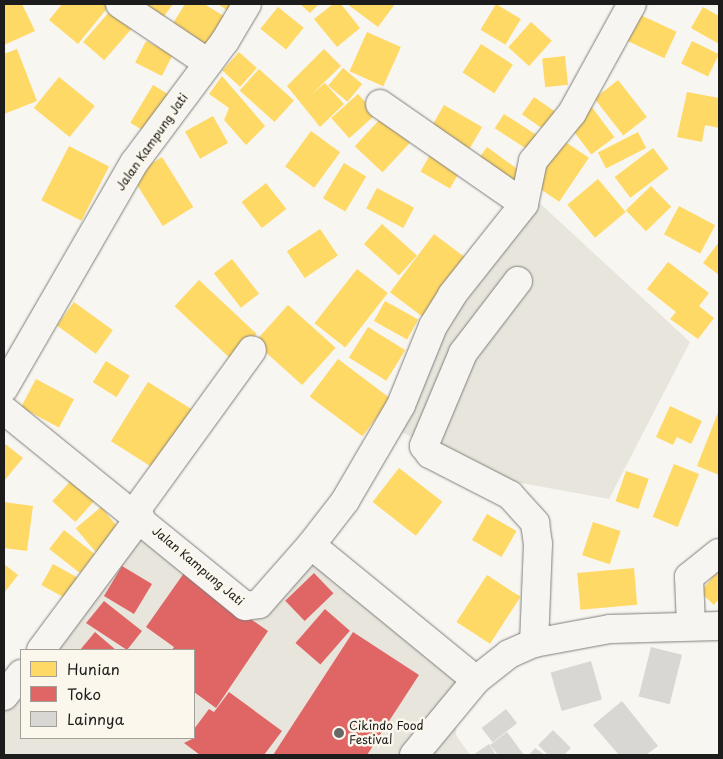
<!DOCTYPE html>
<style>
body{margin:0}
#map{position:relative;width:723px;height:759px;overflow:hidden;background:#f8f6f0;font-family:"Playpen Sans",sans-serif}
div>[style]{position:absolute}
.built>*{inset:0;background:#e8e5dd}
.homes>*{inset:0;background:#ffd966;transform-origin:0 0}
.shops>*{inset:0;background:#e06666;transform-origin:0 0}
.building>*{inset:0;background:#d9d7d3;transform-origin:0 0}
.roads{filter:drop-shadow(0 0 1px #7f7e7b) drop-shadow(0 0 1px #7f7e7b)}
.minor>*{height:28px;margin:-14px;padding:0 14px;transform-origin:14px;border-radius:14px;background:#f6f5f1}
.dots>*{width:14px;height:14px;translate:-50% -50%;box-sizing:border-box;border:2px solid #fbf7ec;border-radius:50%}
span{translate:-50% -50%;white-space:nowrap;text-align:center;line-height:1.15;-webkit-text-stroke:5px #fbf7ec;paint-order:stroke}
.street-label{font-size:12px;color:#1c1c1c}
.poi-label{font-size:12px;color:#1c1c1c}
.left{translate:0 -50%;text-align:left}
.frame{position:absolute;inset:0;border:5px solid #1c1c1c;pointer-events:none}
.legend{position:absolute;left:20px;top:649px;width:175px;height:90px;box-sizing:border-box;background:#fbf7ec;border:1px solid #a29f99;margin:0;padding:6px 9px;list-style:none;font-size:15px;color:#1c1c1c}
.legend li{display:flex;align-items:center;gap:10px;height:25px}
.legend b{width:25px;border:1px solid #a29f99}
</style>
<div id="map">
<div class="built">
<i style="clip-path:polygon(533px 197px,690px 342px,609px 499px,510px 481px,394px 429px,443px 322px)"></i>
<i style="clip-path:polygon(140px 525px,245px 613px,313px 555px,470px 667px,401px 755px,4px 755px,4px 699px,21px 679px,21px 738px,194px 738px,194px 650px,46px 650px)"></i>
<i style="clip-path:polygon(457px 715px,456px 735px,470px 755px,429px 755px)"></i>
</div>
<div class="homes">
<i style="clip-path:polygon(4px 4px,22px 4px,35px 31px,4px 45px)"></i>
<i style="clip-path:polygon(62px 4px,106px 4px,109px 6px,78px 44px,49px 20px)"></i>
<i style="clip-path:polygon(140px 4px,173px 4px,162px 19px)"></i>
<i style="clip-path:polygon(185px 4px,204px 4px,224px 16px,206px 46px,172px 25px)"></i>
<i style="clip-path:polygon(218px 4px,237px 4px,231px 13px)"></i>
<i style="clip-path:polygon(300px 4px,319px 4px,310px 13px)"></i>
<i style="clip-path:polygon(333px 4px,341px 4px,360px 28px,337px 47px,314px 19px)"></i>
<i style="clip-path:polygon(347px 4px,395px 4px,378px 27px)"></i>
<i style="left:496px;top:4px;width:29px;height:30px;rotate:31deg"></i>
<i style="left:278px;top:7px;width:33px;height:28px;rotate:39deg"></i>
<i style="clip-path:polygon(703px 7px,719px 16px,719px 44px,691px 28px)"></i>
<i style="left:110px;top:11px;width:28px;height:41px;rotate:41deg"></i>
<i style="left:634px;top:12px;width:47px;height:29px;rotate:25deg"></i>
<i style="left:531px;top:22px;width:28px;height:34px;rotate:42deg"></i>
<i style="left:367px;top:32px;width:37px;height:43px;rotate:24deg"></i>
<i style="left:146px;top:41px;width:30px;height:24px;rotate:27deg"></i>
<i style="left:692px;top:41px;width:30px;height:25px;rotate:26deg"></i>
<i style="left:481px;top:44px;width:38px;height:34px;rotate:33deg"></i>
<i style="clip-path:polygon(17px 49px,37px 101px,4px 114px,4px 54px)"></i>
<i style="clip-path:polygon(324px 49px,341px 66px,312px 94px,325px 83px,344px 104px,320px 127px,287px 86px)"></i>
<i style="left:239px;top:52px;width:24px;height:25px;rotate:42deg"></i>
<i style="left:565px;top:56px;width:29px;height:23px;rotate:84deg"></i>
<i style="left:343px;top:68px;width:25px;height:23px;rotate:40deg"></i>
<i style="left:259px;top:69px;width:47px;height:29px;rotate:42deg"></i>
<i style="clip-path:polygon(222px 76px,265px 126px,246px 145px,224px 120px,229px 108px,209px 94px)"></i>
<i style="left:59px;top:77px;width:46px;height:40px;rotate:39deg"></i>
<i style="left:618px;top:80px;width:47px;height:30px;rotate:52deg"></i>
<i style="left:153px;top:85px;width:17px;height:44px;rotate:31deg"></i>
<i style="clip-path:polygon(687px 92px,719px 98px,719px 128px,705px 125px,702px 142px,677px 137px)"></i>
<i style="left:358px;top:94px;width:27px;height:36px;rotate:48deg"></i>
<i style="left:534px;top:97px;width:32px;height:21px;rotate:35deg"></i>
<i style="left:444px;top:105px;width:44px;height:31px;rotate:30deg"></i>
<i style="left:591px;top:106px;width:39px;height:29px;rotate:53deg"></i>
<i style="left:504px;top:114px;width:42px;height:17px;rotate:33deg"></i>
<i style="left:213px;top:116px;width:31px;height:32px;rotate:61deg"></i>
<i style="left:382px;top:117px;width:38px;height:40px;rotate:43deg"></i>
<i style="left:311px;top:131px;width:36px;height:44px;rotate:36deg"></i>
<i style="left:638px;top:132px;width:18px;height:45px;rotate:63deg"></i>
<i style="left:564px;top:141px;width:30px;height:53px;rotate:34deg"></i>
<i style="left:69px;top:146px;width:45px;height:61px;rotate:27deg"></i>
<i style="left:487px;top:147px;width:44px;height:17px;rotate:36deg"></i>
<i style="left:434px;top:148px;width:34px;height:27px;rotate:30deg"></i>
<i style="left:653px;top:148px;width:26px;height:48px;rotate:53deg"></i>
<i style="left:162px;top:157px;width:59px;height:36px;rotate:58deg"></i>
<i style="left:344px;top:163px;width:26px;height:41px;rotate:31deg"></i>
<i style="left:598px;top:179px;width:43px;height:40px;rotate:50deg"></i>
<i style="left:266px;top:183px;width:33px;height:31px;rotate:52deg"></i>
<i style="left:651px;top:186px;width:29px;height:35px;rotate:46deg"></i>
<i style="left:377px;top:188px;width:42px;height:23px;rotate:28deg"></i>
<i style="left:679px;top:206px;width:41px;height:32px;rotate:28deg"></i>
<i style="left:382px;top:224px;width:47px;height:27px;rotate:42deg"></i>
<i style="left:320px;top:229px;width:32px;height:40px;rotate:56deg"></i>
<i style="left:434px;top:234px;width:49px;height:73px;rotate:37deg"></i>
<i style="clip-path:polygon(719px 242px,719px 275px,703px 263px)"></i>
<i style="left:232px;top:259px;width:44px;height:23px;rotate:52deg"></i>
<i style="clip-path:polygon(668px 262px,709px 293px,699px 306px,714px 318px,698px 339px,670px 319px,676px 312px,647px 289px)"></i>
<i style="left:357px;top:269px;width:39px;height:69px;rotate:38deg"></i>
<i style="left:199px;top:280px;width:79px;height:36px;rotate:43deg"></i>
<i style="left:385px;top:301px;width:38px;height:23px;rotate:29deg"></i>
<i style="left:74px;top:302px;width:48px;height:29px;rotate:36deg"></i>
<i style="left:288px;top:305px;width:64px;height:50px;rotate:42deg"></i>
<i style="left:368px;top:327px;width:44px;height:36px;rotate:32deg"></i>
<i style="left:338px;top:359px;width:66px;height:47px;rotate:37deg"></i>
<i style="left:106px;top:361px;width:28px;height:25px;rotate:32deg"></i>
<i style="left:36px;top:379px;width:43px;height:32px;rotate:28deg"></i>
<i style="left:148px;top:382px;width:61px;height:70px;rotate:32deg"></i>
<i style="clip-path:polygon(670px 406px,702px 421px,691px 444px,677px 437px,673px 445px,656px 437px)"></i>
<i style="clip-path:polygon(719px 410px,719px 475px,697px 466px)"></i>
<i style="clip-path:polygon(4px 443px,23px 458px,4px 481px)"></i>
<i style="left:674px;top:464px;width:27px;height:57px;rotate:22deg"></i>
<i style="left:399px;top:468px;width:55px;height:43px;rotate:38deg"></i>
<i style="left:626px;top:471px;width:24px;height:32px;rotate:19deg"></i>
<i style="left:75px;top:476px;width:31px;height:34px;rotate:42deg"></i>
<i style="clip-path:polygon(4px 502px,33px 506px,27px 551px,4px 548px)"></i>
<i style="left:101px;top:507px;width:31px;height:33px;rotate:50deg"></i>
<i style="left:487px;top:514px;width:34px;height:30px;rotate:30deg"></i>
<i style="left:593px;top:522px;width:29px;height:35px;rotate:18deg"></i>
<i style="left:64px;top:530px;width:39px;height:24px;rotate:38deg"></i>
<i style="clip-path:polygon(4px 564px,18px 575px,4px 593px)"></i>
<i style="left:53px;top:564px;width:29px;height:24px;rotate:29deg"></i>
<i style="left:634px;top:568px;width:37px;height:57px;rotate:85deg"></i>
<i style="clip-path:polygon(719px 570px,719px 599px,714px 605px,700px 592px)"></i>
<i style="left:487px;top:575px;width:40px;height:56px;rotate:33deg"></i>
</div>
<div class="shops">
<i style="left:122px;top:566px;width:35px;height:35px;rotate:31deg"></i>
<i style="clip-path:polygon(184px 573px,268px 631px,216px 708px,194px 692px,194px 650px,172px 650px,174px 647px,146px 627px)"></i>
<i style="left:314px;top:573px;width:28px;height:40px;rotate:46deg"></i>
<i style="clip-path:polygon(104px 601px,142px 631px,127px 650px,86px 623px)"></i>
<i style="left:325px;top:609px;width:33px;height:45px;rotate:41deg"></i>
<i style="clip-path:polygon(95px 632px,116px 650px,80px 650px)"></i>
<i style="clip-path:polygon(353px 632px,419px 675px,367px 755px,273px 755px)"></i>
<i style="clip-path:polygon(229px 692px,282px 731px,264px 755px,200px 755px,184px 743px,194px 738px,194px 729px,209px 709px,214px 712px)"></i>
</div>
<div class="building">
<i style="left:651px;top:647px;width:32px;height:51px;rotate:14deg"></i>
<i style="left:591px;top:661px;width:40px;height:42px;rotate:74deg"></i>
<i style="clip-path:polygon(622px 701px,658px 746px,646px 755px,619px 755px,593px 725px)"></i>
<i style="left:506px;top:709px;width:18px;height:31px;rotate:52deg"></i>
<i style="clip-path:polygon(553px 730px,571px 748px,564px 755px,548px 755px,538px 745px)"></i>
<i style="clip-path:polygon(507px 732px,524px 755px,498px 755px,490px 745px)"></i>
<i style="clip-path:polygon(489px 744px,496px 755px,473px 755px)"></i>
<i style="clip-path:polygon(535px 748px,545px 755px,529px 755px)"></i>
</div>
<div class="roads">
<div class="minor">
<i style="left:120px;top:4px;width:106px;rotate:33.8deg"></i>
<i style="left:380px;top:104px;width:175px;rotate:34.8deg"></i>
<i style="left:518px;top:281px;width:91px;rotate:127.4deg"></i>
<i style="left:463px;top:353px;width:101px;rotate:112.8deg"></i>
<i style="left:424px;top:446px;width:10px;rotate:53deg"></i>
<i style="left:430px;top:454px;width:90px;rotate:27.1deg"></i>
<i style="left:510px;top:495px;width:38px;rotate:48deg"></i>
<i style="left:535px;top:523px;width:21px;rotate:82deg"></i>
<i style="left:538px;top:544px;width:99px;rotate:92.3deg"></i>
<i style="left:4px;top:388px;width:260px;rotate:-60deg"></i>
<i style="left:134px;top:163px;width:152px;rotate:-53.3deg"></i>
<i style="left:225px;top:41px;width:43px;rotate:-59.3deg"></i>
<i style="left:4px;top:410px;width:311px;rotate:39.1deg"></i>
<i style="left:245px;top:606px;width:14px;rotate:-8deg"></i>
<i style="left:259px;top:604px;width:79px;rotate:-48.6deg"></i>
<i style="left:311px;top:545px;width:213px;rotate:39.3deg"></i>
<i style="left:134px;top:513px;width:201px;rotate:-54.1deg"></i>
<i style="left:311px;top:545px;width:56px;rotate:-52.3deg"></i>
<i style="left:345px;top:501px;width:111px;rotate:-59.7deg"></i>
<i style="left:401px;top:405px;width:85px;rotate:-67.9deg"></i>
<i style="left:433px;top:326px;width:36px;rotate:-58deg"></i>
<i style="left:452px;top:295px;width:116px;rotate:-51.6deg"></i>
<i style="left:524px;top:204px;width:44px;rotate:-78.2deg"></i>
<i style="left:533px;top:161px;width:62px;rotate:-50.9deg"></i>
<i style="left:572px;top:113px;width:124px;rotate:-61.2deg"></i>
<i style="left:691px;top:625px;width:48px;rotate:-92.4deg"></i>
<i style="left:689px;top:577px;width:38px;rotate:-39deg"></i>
<i style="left:41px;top:650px;width:166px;rotate:-53.3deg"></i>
<i style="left:4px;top:696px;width:28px;rotate:-52deg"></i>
<i style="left:414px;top:755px;width:97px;rotate:-50.4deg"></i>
<i style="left:476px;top:680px;width:42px;rotate:-38.2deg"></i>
<i style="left:509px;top:654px;width:27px;rotate:-24deg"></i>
<i style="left:534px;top:643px;width:77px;rotate:-10.4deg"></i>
<i style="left:610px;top:629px;width:109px;rotate:-1.6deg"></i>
</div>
</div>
<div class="dots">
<i style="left:339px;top:733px;background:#696866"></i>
</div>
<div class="street-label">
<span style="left:152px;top:142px;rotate:-55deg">Jalan Kampung Jati</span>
<span style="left:198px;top:566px;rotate:40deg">Jalan Kampung Jati</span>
</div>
<div class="poi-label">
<span class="left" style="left:349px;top:733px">Cikindo Food<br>Festival</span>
</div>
<div class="frame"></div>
<ul class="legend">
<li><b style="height:14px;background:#ffd966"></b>Hunian</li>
<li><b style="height:14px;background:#e06666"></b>Toko</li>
<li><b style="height:14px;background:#d9d7d3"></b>Lainnya</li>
</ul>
</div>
